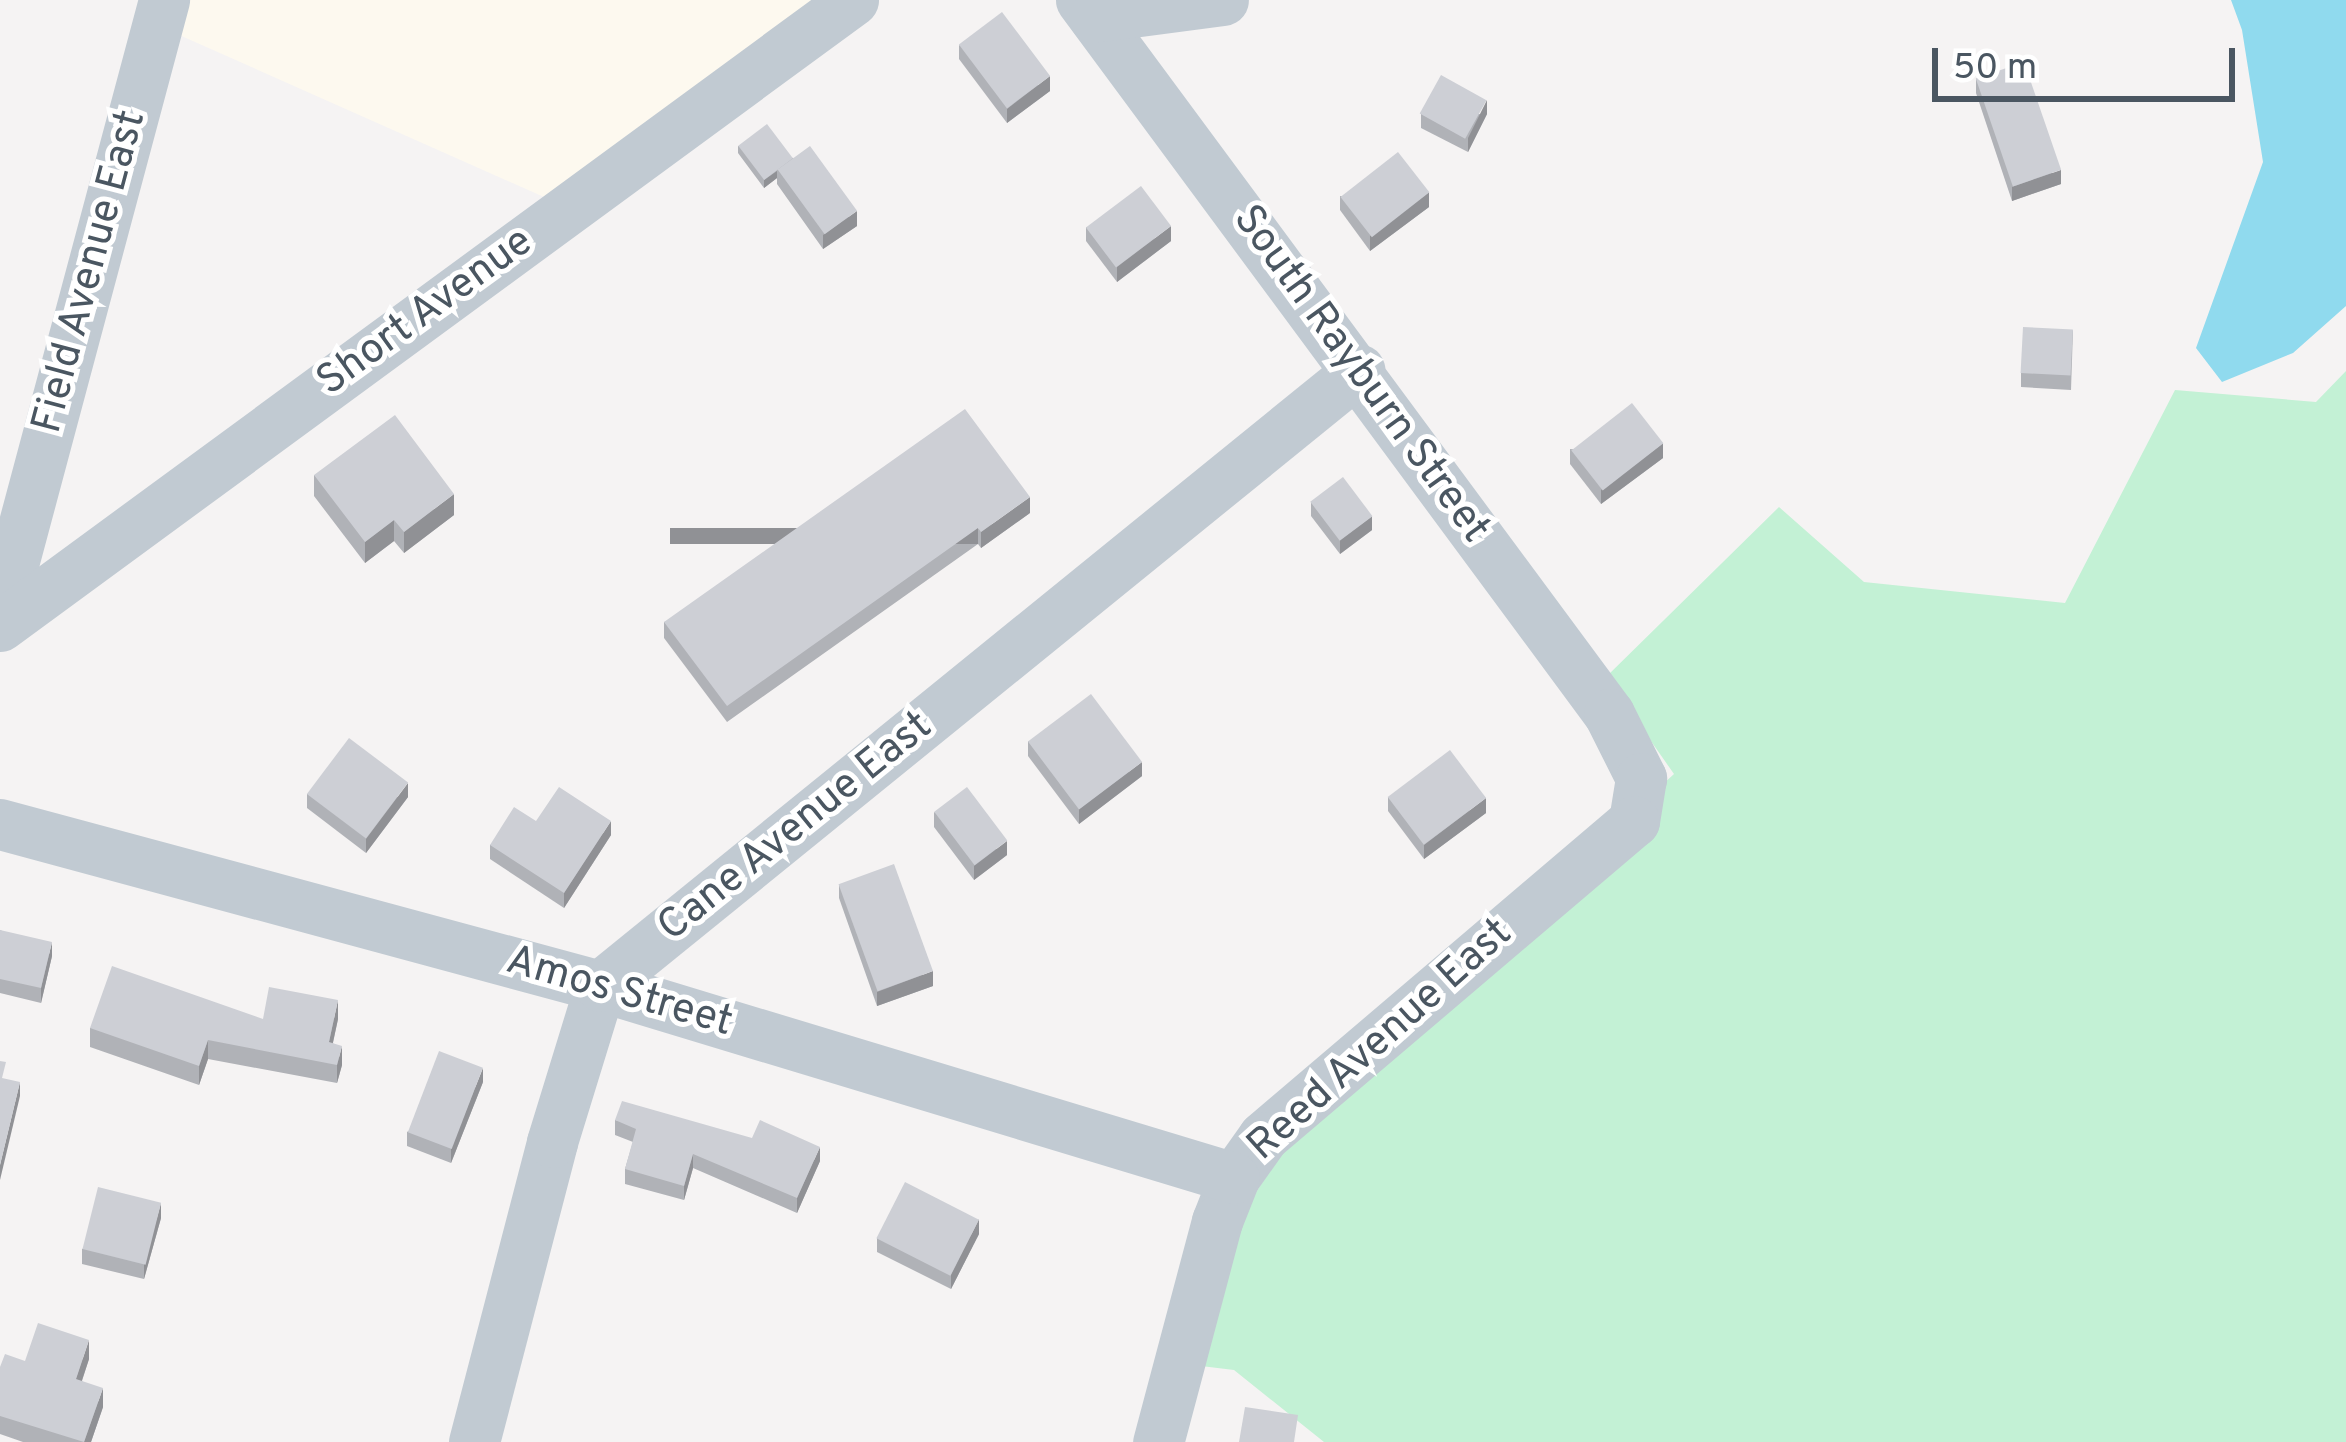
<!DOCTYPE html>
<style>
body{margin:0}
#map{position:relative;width:2346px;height:1442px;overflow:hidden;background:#f5f3f3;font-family:Overpass,sans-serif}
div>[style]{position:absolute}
.commercial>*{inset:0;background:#fdf9ef}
.green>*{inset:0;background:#c3f1d5}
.water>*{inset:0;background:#90daee}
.minor>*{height:51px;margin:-25.5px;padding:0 25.5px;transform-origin:25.5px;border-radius:25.5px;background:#c1cad2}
.wall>*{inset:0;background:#b0b2b7}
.shaded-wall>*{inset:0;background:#909195;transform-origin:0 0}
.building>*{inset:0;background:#cdcfd5;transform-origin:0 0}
span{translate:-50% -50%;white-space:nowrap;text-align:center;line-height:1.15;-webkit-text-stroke:10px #fff;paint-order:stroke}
.street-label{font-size:42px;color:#4a5661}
.scale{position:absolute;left:1932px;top:48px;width:303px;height:54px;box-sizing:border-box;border:6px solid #4a5661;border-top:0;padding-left:15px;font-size:36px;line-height:42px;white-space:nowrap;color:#4a5661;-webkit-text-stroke:9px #fff;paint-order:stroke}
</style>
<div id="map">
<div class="commercial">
<i style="clip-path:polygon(186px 0,813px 0,544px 197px,177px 34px)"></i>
</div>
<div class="green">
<i style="clip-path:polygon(2346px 371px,2346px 1442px,1324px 1442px,1234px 1370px,1201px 1366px,1248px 1205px,1280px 1154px,1649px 839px,1660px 819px,1662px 785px,1674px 774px,1606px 677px,1779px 507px,1864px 582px,2065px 603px,2175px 390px,2316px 402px)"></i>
</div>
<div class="water">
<i style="clip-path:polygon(2231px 0,2346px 0,2346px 306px,2293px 353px,2222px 382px,2196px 348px,2263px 162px,2242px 30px)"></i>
</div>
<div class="minor">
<i style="left:1081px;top:0;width:888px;rotate:53.52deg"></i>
<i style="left:1609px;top:714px;width:72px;rotate:63.4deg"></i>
<i style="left:1641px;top:778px;width:44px;rotate:99.2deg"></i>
<i style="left:1634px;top:821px;width:487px;rotate:139.6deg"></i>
<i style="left:1263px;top:1137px;width:50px;rotate:125.3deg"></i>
<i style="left:1234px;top:1178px;width:46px;rotate:111.6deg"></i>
<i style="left:1217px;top:1221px;width:229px;rotate:104.9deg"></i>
<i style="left:1094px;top:17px;width:130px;rotate:-7.5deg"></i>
<i style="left:0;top:613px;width:635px;rotate:-75.02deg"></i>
<i style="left:0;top:626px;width:1058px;rotate:-36.27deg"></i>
<i style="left:0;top:824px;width:621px;rotate:15.11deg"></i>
<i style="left:600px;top:986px;width:662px;rotate:16.85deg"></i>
<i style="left:474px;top:1442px;width:310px;rotate:-75.4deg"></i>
<i style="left:552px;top:1142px;width:163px;rotate:-72.9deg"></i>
<i style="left:600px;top:986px;width:978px;rotate:-39.06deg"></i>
</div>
<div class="wall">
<i style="clip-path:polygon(959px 45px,1050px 91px,1007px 123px,959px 59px)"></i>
<i style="clip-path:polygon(1976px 78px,2061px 184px,2012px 201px,1976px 93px)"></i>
<i style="clip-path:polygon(1421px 114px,1487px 114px,1468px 152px,1421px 128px)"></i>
<i style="clip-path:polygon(738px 146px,793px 158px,857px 226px,823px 249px,777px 184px,777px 178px,764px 188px,738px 153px)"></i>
<i style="clip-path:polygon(1340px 196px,1429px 207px,1370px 251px,1340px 210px)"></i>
<i style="clip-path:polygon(1086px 227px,1171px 241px,1117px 282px,1086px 241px)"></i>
<i style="clip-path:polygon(2073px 330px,2071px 390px,2021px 387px,2021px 373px)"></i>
<i style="clip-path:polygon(1570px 449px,1663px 458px,1601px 504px,1570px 464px)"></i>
<i style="clip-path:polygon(314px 475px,454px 515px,404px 553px,394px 541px,365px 563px,314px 496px)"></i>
<i style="clip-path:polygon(1311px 502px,1372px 530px,1340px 554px,1311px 516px)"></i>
<i style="clip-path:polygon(1030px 513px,981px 548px,978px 544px,727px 722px,664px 638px,664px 622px)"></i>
<i style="clip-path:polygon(1028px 741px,1142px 776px,1079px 824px,1028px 756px)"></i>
<i style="clip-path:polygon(307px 794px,408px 797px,366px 853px,307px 808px)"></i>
<i style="clip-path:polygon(1388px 797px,1486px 813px,1424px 859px,1388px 811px)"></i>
<i style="clip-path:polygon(934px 812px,1007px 855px,974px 880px,934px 827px)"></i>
<i style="clip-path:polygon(536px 821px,611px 835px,564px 908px,490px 859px,490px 845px)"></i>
<i style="clip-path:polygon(839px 884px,933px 986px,877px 1006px,839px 898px)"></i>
<i style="clip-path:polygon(0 930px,52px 956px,41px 1003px,0 993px)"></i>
<i style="clip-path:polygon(263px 1019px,338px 1019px,333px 1043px,342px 1065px,337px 1083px,208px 1059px,199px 1085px,90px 1047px,90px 1028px)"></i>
<i style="clip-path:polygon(483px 1082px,451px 1163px,407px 1146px,407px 1132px)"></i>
<i style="clip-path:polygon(615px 1120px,820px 1161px,797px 1213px,693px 1168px,684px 1200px,625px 1184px,625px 1169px,633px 1142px,615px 1135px)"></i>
<i style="clip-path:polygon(161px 1218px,144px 1279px,82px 1264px,82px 1249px)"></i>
<i style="clip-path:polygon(979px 1234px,951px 1289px,877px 1252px,877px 1238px)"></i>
<i style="clip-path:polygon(89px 1359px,82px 1381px,103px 1407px,91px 1442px,23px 1442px,0 1434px,0 1367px,25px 1361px)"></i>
</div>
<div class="shaded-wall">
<i style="clip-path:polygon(1050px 76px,1050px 91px,1007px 123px,1007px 109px)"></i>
<i style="clip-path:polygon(1487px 100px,1487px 114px,1468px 152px,1468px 138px)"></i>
<i style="clip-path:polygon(2061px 170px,2061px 184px,2012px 201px,2012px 187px)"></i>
<i style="clip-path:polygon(777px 171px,777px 178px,764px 188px,764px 180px)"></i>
<i style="clip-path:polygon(1429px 192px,1429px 207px,1370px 251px,1370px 236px)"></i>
<i style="clip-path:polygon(857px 211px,857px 226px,823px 249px,823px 235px)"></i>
<i style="clip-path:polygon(1171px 226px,1171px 241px,1117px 282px,1117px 267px)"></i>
<i style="clip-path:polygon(1663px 443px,1663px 458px,1601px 504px,1601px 490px)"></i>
<i style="clip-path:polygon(454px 494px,454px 515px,404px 553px,404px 532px)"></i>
<i style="clip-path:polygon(1030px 497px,1030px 513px,981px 548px,981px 532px)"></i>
<i style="clip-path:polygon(1372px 516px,1372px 530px,1340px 554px,1340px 540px)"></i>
<i style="clip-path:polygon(394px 520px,394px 541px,365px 563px,365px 542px)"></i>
<i style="left:978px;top:528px;width:16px;height:308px;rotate:90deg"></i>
<i style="clip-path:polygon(1142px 762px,1142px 776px,1079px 824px,1079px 809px)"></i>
<i style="clip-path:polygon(408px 783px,408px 797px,366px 853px,366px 839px)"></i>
<i style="clip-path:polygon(1486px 798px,1486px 813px,1424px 859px,1424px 845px)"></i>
<i style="clip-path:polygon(611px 821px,611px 835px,564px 908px,564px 893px)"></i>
<i style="clip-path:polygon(1007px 841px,1007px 855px,974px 880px,974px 866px)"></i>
<i style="clip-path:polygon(52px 942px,52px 956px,41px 1003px,41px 988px)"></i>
<i style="clip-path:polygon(933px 971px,933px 986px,877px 1006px,877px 992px)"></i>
<i style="clip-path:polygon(338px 1000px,338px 1019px,329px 1060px,329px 1042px)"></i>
<i style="clip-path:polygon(208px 1040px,208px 1059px,199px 1085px,199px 1066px)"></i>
<i style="clip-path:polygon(342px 1046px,342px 1065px,337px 1083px,337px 1065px)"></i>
<i style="clip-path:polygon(483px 1068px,483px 1082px,451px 1163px,451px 1148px)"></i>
<i style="clip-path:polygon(20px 1082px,20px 1096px,0 1180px,0 1165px)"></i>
<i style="clip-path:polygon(820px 1147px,820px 1161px,797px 1213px,797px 1198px)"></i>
<i style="clip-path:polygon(693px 1154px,693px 1168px,684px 1200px,684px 1186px)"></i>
<i style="clip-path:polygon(161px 1203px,161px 1218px,144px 1279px,144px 1265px)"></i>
<i style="clip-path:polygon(979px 1219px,979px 1234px,951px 1289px,951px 1275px)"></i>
<i style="clip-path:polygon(89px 1340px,89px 1359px,76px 1398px,76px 1379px)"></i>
<i style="clip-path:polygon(103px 1388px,103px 1407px,91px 1442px,84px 1442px)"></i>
</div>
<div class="building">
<i style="left:1002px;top:12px;width:80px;height:54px;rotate:53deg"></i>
<i style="left:2024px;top:62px;width:114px;height:51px;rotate:71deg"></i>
<i style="left:1441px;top:75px;width:52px;height:44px;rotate:29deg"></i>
<i style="left:767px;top:124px;width:43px;height:36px;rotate:53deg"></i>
<i style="left:810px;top:146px;width:80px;height:40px;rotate:54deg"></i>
<i style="left:1398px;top:152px;width:51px;height:73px;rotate:52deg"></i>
<i style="left:1141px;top:186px;width:50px;height:69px;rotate:53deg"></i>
<i style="left:2023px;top:327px;width:50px;height:46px;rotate:3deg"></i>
<i style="left:1632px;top:403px;width:51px;height:77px;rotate:52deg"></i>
<i style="clip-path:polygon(965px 409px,1030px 497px,981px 532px,978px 528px,727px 706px,664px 622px)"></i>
<i style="clip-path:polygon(395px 415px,454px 494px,404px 532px,394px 520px,365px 542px,314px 475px)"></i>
<i style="left:1343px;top:477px;width:49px;height:41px;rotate:53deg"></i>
<i style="left:1091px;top:694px;width:85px;height:79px;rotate:53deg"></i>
<i style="left:349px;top:738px;width:74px;height:70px;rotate:37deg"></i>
<i style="left:1450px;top:750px;width:60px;height:78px;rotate:53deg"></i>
<i style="clip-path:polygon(559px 787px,611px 821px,564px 893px,490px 845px,514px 807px,536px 821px)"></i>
<i style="left:967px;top:787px;width:67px;height:41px;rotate:53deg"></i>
<i style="left:894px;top:864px;width:114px;height:59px;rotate:70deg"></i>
<i style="clip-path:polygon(0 930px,52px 942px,41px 988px,0 979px)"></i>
<i style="clip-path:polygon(112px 966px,263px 1019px,269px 987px,338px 1000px,329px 1042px,342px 1046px,337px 1065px,208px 1040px,199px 1066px,90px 1028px)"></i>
<i style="left:439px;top:1051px;width:47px;height:87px;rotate:21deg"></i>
<i style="clip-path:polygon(0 1061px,6px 1062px,2px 1078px,20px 1082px,0 1165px)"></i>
<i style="clip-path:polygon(622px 1101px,752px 1138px,760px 1120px,820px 1147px,797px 1198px,693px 1154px,684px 1186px,625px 1169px,636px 1129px,615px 1120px)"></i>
<i style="left:905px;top:1182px;width:83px;height:63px;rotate:27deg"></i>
<i style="left:98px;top:1187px;width:65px;height:64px;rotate:14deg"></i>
<i style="clip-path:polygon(38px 1323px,89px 1340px,76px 1379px,103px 1388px,84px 1442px,0 1416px,0 1367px,5px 1354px,25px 1361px)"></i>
<i style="clip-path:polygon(1245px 1407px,1298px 1415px,1294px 1442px,1239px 1442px)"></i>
</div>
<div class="street-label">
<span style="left:91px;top:272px;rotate:-75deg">Field Avenue East</span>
<span style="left:426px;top:313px;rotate:-36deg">Short Avenue</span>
<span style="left:1360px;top:375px;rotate:54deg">South Rayburn Street</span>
<span style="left:796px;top:828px;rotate:-39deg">Cane Avenue East</span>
<span style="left:619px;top:993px;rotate:16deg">Amos Street</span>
<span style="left:1381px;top:1041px;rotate:-42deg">Reed Avenue East</span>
</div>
<div class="scale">50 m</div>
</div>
